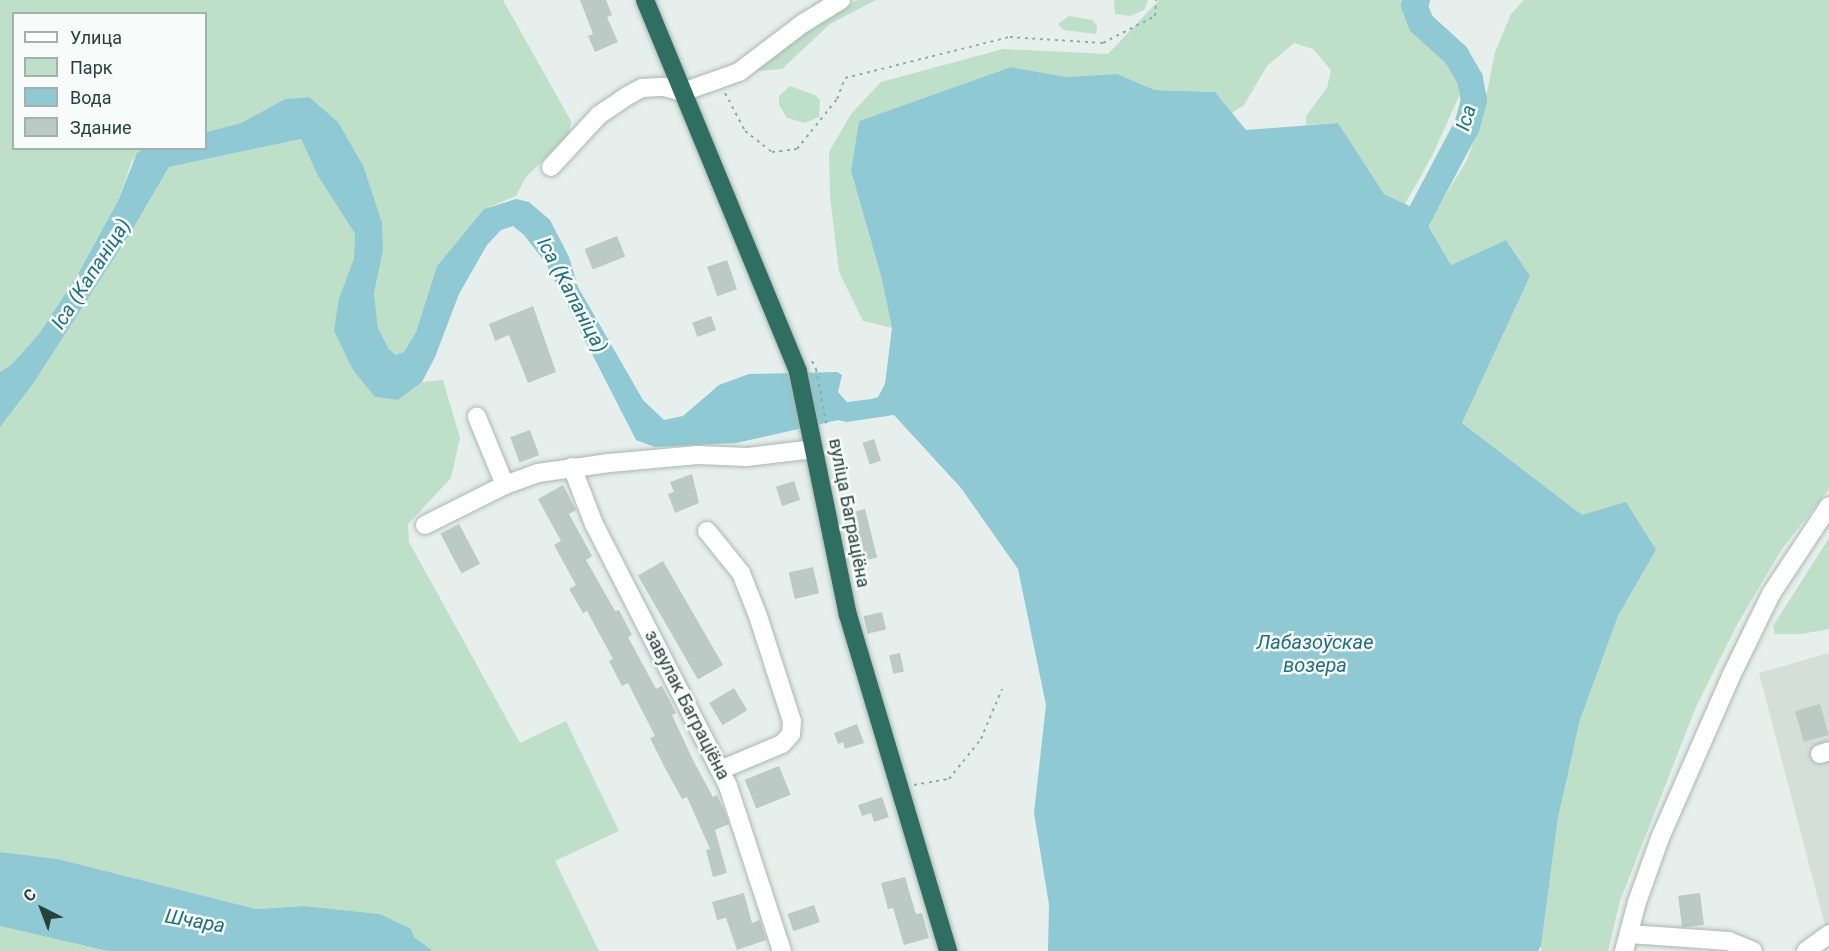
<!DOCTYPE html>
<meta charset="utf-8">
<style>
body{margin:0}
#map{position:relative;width:1829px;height:951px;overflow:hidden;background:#e6efeb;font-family:Roboto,sans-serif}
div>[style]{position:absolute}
.built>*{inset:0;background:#d4dfda}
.green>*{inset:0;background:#bfe0c8}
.water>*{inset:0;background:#8ec9d4}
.river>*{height:26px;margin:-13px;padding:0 13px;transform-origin:13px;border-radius:13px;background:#8ec9d4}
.building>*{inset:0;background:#bbcac4;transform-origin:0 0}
.path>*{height:2px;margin-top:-1px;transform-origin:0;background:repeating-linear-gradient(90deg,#86b3a5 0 3px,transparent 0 7.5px)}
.roads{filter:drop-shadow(0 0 2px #a8b8b2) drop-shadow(0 0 2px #a8b8b2)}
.minor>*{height:18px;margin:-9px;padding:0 9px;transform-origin:9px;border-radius:9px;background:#fff}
.highway>*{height:18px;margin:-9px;padding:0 9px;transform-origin:9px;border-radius:9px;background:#2f6f62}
span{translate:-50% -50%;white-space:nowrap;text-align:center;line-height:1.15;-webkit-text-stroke:5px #f7fbf9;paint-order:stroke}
.street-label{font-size:18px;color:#24423a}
.water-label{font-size:20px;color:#1c6f80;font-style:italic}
.legend{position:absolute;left:12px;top:12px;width:195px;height:138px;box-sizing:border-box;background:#f7fbf9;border:2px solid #a3b1ad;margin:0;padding:8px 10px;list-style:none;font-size:18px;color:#24423a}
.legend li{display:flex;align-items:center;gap:12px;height:30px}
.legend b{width:30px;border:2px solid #a3b1ad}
.north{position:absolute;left:12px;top:879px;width:60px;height:60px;-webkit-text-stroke:4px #f7fbf9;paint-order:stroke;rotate:318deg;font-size:16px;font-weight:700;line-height:24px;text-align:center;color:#24423a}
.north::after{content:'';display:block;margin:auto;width:21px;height:27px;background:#24423a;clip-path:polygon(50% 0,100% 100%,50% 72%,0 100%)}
</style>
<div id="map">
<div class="built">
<i style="clip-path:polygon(1829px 653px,1829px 941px,1759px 673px)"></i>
</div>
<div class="green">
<i style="clip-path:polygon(0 0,503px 0,571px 121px,569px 134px,526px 177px,516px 196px,484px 209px,437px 266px,416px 332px,404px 353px,397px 355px,389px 349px,378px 328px,374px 293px,383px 251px,363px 165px,338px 122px,308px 97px,285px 99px,241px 123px,206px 132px,206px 14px,14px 14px,14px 148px,143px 149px,132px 161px,118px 201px,78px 274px,39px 334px,12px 364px,0 372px)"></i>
<i style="clip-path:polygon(857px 0,876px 0,830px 24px,782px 69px,747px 72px,806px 30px)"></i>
<i style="clip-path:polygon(1114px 0,1148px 0,1144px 10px,1130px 16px,1115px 14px)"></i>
<i style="clip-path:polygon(1159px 0,1401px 0,1405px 15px,1416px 30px,1454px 69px,1460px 94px,1432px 156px,1405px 204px,1383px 193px,1338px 123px,1306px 125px,1306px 116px,1327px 88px,1331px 70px,1313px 49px,1294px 43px,1267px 66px,1244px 105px,1232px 113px,1215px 92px,1155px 90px,1117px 74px,1066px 77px,1011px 67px,859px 121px,851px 171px,881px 276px,892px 328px,863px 321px,839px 272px,830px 197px,829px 152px,851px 114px,881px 82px,1003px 49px,1108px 54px)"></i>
<i style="clip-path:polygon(1524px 0,1829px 0,1829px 489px,1781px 550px,1738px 623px,1696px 707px,1620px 901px,1608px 951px,1541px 951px,1541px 946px,1558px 818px,1580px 720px,1618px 616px,1656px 550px,1582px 515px,1462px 423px,1530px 276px,1506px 240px,1451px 265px,1428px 224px,1467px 160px,1482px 117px,1495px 52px,1511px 14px)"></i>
<i style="clip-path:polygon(1069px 16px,1092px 20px,1097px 26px,1096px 34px,1063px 30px,1058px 24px)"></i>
<i style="clip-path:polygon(790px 86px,815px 95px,820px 100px,819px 117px,805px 123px,787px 118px,779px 105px,779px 96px)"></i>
<i style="clip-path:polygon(301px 139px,318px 176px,355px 234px,354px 258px,339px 298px,375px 397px,398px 400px,422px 382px,443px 380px,460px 438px,451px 478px,408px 524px,409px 542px,520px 743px,566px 721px,619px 831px,555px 861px,599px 951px,433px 951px,380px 914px,304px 906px,256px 909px,58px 859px,0 852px,0 427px,33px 384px,134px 227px,169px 167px)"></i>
<i style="clip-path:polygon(1829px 538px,1829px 629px,1801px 634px,1775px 634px,1773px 626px)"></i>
<i style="clip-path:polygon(0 926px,58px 939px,108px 951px,0 951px)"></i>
</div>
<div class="water">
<i style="clip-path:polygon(1011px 67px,1066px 77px,1117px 74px,1155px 90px,1215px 92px,1246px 130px,1338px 123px,1384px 194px,1420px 211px,1451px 265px,1506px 240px,1530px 276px,1462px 423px,1582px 515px,1626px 502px,1656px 550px,1618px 616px,1580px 720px,1558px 818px,1541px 946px,1538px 951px,1048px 951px,1049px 905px,1034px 813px,1046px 705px,1018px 569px,961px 488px,894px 415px,846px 422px,838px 420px,736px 443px,655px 447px,636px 440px,545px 262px,524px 235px,513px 226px,501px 230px,487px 245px,459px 294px,435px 357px,422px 382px,398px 400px,375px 397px,353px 370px,334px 331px,339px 298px,354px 258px,355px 234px,318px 176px,301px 139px,169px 167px,134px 227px,33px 384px,0 427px,0 372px,12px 364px,39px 334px,78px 274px,118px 201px,137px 153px,143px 149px,206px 148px,206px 132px,241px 123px,285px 99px,309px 97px,338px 122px,363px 165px,382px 223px,383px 251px,374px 293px,378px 328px,389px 349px,396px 355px,404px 352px,416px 332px,437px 266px,484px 209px,516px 199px,529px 202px,550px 220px,569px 257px,578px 287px,643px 400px,664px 420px,683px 416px,719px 385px,749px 374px,837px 372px,842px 375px,838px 392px,847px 402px,872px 399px,878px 397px,885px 384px,892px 328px,881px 276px,851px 171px,859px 121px)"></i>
<i style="clip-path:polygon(0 852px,58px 859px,256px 909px,304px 906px,380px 914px,411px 929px,414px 937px,433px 951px,108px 951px,0 926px)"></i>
</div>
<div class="river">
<i style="left:1406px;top:241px;width:130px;rotate:-62.1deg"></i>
<i style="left:1467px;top:126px;width:27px;rotate:-75deg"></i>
<i style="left:1474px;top:100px;width:21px;rotate:-101deg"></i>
<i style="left:1470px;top:79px;width:28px;rotate:-120deg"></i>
<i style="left:1456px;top:55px;width:47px;rotate:-137.6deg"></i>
<i style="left:1421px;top:23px;width:19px;rotate:-111deg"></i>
<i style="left:1414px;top:5px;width:6px;rotate:-59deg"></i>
</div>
<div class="building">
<i style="clip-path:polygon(580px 0,606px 0,612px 15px,607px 17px,618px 42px,595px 52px,588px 36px,593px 34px)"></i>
<i style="left:617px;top:236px;width:22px;height:35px;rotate:68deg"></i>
<i style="left:727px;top:260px;width:31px;height:21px;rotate:71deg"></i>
<i style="clip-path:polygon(533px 306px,556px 372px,528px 383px,509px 335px,495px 341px,489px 324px)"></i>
<i style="left:711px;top:316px;width:15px;height:20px;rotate:70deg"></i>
<i style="left:530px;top:430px;width:27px;height:21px;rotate:70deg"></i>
<i style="left:874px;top:439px;width:23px;height:12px;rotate:72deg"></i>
<i style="clip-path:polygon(692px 474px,699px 503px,675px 513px,668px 494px,674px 492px,670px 482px)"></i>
<i style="left:794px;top:481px;width:20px;height:19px;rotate:72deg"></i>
<i style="clip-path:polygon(563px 485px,576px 510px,569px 514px,592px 556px,586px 560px,615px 611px,619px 610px,632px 635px,628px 637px,656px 689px,662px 686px,676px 713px,672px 715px,693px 760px,713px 797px,717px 795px,724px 810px,729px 824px,715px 830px,727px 873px,713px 877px,706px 850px,710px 849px,687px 797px,682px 799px,664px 766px,650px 738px,655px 736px,628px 683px,622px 686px,609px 661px,613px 659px,587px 611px,583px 613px,569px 589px,576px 585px,554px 545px,561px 541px,538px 499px)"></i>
<i style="left:865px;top:509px;width:50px;height:21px;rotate:76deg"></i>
<i style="left:459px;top:524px;width:45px;height:21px;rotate:62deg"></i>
<i style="left:663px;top:561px;width:120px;height:29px;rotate:60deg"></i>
<i style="left:813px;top:567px;width:27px;height:25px;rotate:77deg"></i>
<i style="left:882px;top:612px;width:18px;height:19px;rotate:77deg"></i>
<i style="left:900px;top:653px;width:19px;height:11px;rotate:78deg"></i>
<i style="left:734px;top:688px;width:26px;height:29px;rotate:59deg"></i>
<i style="left:1820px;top:704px;width:32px;height:26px;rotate:74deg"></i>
<i style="clip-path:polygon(857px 724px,864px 743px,845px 749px,843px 742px,838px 744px,834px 733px)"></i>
<i style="left:779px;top:766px;width:31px;height:37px;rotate:68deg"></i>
<i style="clip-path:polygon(882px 797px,889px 817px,874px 822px,871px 813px,862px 816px,858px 805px)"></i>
<i style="clip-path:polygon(905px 877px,916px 914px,922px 913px,929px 938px,904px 945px,893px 908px,888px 909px,881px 883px)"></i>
<i style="clip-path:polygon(744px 893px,752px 923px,760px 920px,766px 940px,737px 950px,726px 918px,717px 920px,712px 902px)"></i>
<i style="left:1700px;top:893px;width:32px;height:22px;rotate:83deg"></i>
<i style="left:814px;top:905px;width:18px;height:28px;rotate:71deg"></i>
</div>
<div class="path">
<i style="left:725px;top:93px;width:43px;rotate:62.2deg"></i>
<i style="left:745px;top:131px;width:34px;rotate:38deg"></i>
<i style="left:772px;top:152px;width:25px;rotate:-7deg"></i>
<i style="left:797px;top:149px;width:64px;rotate:-51.3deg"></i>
<i style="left:837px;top:99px;width:22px;rotate:-69deg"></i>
<i style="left:845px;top:78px;width:170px;rotate:-14deg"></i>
<i style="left:1010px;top:37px;width:93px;rotate:3.7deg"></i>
<i style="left:1103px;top:43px;width:59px;rotate:-27.4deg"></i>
<i style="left:1155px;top:16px;width:16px;rotate:-86deg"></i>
<i style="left:812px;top:361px;width:9px;rotate:63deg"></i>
<i style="left:816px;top:369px;width:59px;rotate:79.3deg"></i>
<i style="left:914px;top:785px;width:36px;rotate:-10deg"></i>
<i style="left:949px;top:779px;width:51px;rotate:-51.3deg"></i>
<i style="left:981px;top:739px;width:54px;rotate:-67.2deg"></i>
</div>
<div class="roads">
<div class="minor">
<i style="left:551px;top:167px;width:71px;rotate:-47.3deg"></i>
<i style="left:599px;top:115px;width:34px;rotate:-34deg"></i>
<i style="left:627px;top:96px;width:17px;rotate:-28deg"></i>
<i style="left:642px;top:88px;width:22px;rotate:-3deg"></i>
<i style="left:664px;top:87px;width:20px;rotate:15deg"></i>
<i style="left:683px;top:92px;width:59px;rotate:-19.7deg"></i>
<i style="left:739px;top:72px;width:79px;rotate:-37.3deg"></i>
<i style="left:802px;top:24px;width:46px;rotate:-31.6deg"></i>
<i style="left:572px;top:467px;width:61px;rotate:68.9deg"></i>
<i style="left:594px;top:524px;width:294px;rotate:62.9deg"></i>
<i style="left:728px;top:786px;width:174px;rotate:71.9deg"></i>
<i style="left:505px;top:485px;width:35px;rotate:-20deg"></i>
<i style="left:538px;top:473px;width:72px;rotate:-8deg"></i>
<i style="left:609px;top:463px;width:89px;rotate:-5.1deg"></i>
<i style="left:698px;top:455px;width:49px;rotate:2.3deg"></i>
<i style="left:747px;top:457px;width:67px;rotate:-6.8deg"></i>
<i style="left:425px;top:525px;width:89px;rotate:-26.6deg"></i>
<i style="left:505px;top:485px;width:74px;rotate:-112.4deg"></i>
<i style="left:707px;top:531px;width:54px;rotate:51deg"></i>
<i style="left:741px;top:573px;width:46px;rotate:68.4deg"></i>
<i style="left:758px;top:616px;width:110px;rotate:72.1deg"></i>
<i style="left:792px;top:721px;width:13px;rotate:94deg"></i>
<i style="left:791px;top:734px;width:13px;rotate:132deg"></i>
<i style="left:782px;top:744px;width:67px;rotate:157.2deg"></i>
<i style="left:1820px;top:754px;width:9px;rotate:-18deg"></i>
<i style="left:1629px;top:934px;width:100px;rotate:4deg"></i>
<i style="left:1729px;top:941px;width:26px;rotate:23deg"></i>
<i style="left:1624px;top:951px;width:51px;rotate:-75.1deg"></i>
<i style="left:1637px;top:902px;width:68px;rotate:-70.2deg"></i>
<i style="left:1660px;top:838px;width:177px;rotate:-66.3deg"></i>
<i style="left:1731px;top:676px;width:91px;rotate:-64deg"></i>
<i style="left:1771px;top:594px;width:105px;rotate:-56.6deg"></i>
<i style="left:1806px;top:951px;width:29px;rotate:-36deg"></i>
</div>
<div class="highway">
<i style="left:645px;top:0;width:402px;rotate:67.6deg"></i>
<i style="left:798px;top:372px;width:248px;rotate:78.4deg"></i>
<i style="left:848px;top:615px;width:351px;rotate:73.4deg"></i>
</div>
</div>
<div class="street-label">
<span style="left:849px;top:513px;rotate:79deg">вуліца Баграціёна</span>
<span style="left:687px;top:705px;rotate:63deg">завулак Баграціёна</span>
</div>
<div class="water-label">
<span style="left:1466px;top:118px;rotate:-73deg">Іса</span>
<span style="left:91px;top:274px;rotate:-57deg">Іса (Капаніца)</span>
<span style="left:572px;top:295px;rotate:62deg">Іса (Капаніца)</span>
<span style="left:1315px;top:654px">Лабазоўскае<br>возера</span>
<span style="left:195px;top:921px;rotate:10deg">Шчара</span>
</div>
<ul class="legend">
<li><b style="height:8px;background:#fff"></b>Улица</li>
<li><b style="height:16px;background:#bfe0c8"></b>Парк</li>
<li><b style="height:16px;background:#8ec9d4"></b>Вода</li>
<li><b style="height:16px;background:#bbcac4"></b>Здание</li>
</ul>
<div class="north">С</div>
</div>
